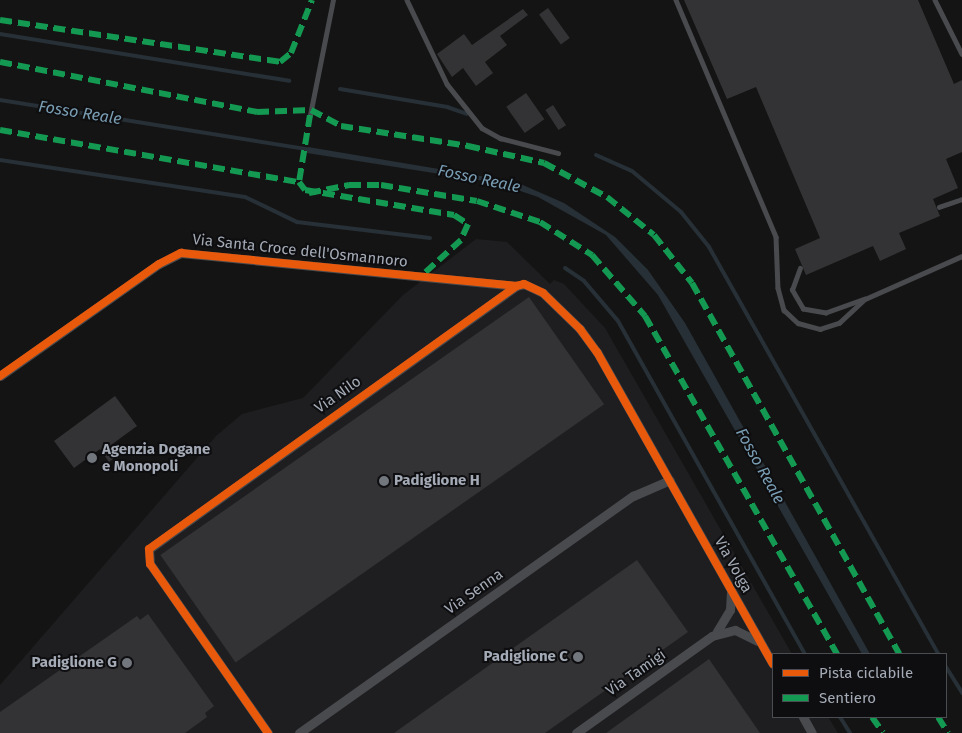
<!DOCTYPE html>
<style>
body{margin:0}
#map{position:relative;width:962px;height:733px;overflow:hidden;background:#141414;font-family:"Fira Sans",sans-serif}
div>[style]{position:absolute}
.built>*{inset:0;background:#1e1e20}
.water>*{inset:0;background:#273036}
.stream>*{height:4px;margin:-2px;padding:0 2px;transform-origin:2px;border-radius:2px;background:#273036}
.building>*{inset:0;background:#333335;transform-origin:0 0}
.lane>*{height:4.5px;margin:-2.25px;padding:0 2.25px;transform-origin:2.25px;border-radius:2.25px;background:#484a4d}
.street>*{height:9px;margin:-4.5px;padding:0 4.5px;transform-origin:4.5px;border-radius:4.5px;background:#484a4d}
.quiet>*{height:6px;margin-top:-3px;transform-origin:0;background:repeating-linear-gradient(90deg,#139951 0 12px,transparent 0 18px)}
.cycleway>*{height:8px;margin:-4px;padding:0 4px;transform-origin:4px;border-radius:4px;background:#e8590c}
.dots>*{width:14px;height:14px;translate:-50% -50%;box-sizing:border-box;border:2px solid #0e0e10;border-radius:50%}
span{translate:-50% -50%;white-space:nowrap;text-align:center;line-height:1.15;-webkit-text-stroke:4px #0e0e10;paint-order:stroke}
.street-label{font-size:15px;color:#a4abb6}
.poi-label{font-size:15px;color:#a4abb6;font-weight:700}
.left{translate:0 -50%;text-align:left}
.right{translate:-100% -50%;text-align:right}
.water-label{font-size:16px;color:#799db3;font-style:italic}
.legend{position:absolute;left:772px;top:653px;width:175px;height:65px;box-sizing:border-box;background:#0e0e10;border:1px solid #4a4d52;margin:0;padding:6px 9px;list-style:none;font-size:15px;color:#a4abb6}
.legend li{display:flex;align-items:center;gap:10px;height:25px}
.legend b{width:25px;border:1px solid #4a4d52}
</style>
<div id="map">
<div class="built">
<i style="clip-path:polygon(476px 239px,507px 242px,550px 284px,554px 280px,564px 284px,605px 328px,792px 654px,773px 654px,773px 717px,828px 717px,838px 733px,0 733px,0 685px,216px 436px,242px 414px,303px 398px,403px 295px)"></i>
</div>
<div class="water">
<i style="clip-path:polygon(308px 147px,516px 182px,564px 203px,615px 237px,648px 270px,685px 323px,870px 654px,862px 654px,658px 295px,606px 235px,538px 197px,497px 183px,307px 153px)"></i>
</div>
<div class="stream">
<i style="left:0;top:34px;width:293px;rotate:9.2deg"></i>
<i style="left:340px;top:89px;width:109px;rotate:9.5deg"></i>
<i style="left:447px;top:107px;width:21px;rotate:19deg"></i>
<i style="left:0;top:100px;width:317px;rotate:9.1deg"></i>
<i style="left:596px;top:155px;width:39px;rotate:24deg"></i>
<i style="left:632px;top:171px;width:64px;rotate:39.9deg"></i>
<i style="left:681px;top:212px;width:45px;rotate:51.3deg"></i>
<i style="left:709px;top:247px;width:467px;rotate:60.6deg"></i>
<i style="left:0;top:160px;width:248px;rotate:8.6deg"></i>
<i style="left:245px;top:197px;width:58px;rotate:25.7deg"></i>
<i style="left:297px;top:222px;width:134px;rotate:6.9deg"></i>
<i style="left:565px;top:268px;width:23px;rotate:34deg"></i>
<i style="left:584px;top:281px;width:52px;rotate:49.6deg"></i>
<i style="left:618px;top:321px;width:382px;rotate:60.7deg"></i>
<i style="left:946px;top:667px;width:31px;rotate:58deg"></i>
<i style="left:840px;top:717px;width:19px;rotate:58deg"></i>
</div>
<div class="building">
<i style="clip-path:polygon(684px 0,918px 0,954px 84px,962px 80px,962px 152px,946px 159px,958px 188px,933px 199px,940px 216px,899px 233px,906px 249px,880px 261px,873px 246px,806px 275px,795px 249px,820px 238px,756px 87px,727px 99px)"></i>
<i style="left:548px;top:8px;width:37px;height:11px;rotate:54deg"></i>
<i style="clip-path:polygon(523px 9px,528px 15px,500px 36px,507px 45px,485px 62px,493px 73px,476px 86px,463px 68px,452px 77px,437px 54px,464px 34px,472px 45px)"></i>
<i style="left:526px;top:93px;width:32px;height:24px;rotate:55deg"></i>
<i style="left:553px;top:105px;width:24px;height:9px;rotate:57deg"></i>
<i style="left:529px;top:297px;width:131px;height:450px;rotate:55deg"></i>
<i style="clip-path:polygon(115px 396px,137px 426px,111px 445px,118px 455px,109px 462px,100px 449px,74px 468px,54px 441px)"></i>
<i style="clip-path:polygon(637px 560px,688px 632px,545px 733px,394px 733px)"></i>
<i style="clip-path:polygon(148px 614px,214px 706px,205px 713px,207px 717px,185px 733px,0 733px,0 712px,137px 616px,140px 620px)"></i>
<i style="clip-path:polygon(709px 659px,760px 733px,606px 733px)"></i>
</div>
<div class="lane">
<i style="left:407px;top:0;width:93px;rotate:64.5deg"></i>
<i style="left:447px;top:84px;width:56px;rotate:51.5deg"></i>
<i style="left:482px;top:128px;width:21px;rotate:29deg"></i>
<i style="left:500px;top:138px;width:60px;rotate:14.5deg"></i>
<i style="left:676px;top:0;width:257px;rotate:67.1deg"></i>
<i style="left:776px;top:237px;width:51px;rotate:87.8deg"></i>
<i style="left:778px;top:288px;width:23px;rotate:75deg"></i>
<i style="left:784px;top:310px;width:19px;rotate:43deg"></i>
<i style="left:798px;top:323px;width:23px;rotate:15deg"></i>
<i style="left:820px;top:329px;width:20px;rotate:-18deg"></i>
<i style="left:839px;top:323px;width:35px;rotate:-43deg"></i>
<i style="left:865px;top:299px;width:41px;rotate:160.3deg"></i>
<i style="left:826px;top:313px;width:23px;rotate:-170deg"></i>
<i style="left:803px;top:309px;width:22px;rotate:-120deg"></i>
<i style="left:792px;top:290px;width:23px;rotate:-70deg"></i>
<i style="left:935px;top:0;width:60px;rotate:63.4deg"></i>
<i style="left:310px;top:115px;width:117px;rotate:-78.7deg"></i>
<i style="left:939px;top:207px;width:24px;rotate:-19deg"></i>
<i style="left:865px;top:299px;width:106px;rotate:-23.9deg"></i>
</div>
<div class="street">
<i style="left:0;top:376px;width:194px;rotate:-35.2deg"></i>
<i style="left:159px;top:264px;width:25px;rotate:-27deg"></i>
<i style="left:181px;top:253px;width:337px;rotate:5.6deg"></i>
<i style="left:716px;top:633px;width:27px;rotate:-59deg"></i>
<i style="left:730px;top:610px;width:17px;rotate:-87deg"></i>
<i style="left:803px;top:717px;width:18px;rotate:61deg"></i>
<i style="left:268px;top:733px;width:206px;rotate:-124.9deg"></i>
<i style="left:150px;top:564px;width:15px;rotate:-94deg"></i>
<i style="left:149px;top:549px;width:452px;rotate:-35.6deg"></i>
<i style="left:516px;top:286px;width:8px;rotate:-14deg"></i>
<i style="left:524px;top:284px;width:21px;rotate:25deg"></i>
<i style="left:543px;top:293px;width:52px;rotate:44.2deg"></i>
<i style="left:580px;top:329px;width:29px;rotate:54deg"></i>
<i style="left:597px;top:352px;width:358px;rotate:60.6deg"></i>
<i style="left:299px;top:733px;width:410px;rotate:-35.4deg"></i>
<i style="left:633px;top:496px;width:40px;rotate:-23.4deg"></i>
<i style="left:576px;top:733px;width:167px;rotate:-35.5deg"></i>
<i style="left:712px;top:636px;width:24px;rotate:-15deg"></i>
<i style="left:735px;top:630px;width:25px;rotate:26deg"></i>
</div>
<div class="quiet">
<i style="left:0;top:20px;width:283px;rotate:8.5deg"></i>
<i style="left:280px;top:62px;width:14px;rotate:-39deg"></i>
<i style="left:291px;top:53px;width:57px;rotate:-68.4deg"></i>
<i style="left:0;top:62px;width:262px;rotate:11deg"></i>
<i style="left:257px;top:112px;width:54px;rotate:-2.1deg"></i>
<i style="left:311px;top:110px;width:34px;rotate:28deg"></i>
<i style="left:341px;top:126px;width:129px;rotate:8.9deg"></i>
<i style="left:468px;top:146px;width:78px;rotate:12.6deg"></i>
<i style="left:544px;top:163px;width:72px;rotate:28.4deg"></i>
<i style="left:607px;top:197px;width:60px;rotate:39deg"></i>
<i style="left:654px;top:235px;width:61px;rotate:51.6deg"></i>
<i style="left:692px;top:283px;width:425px;rotate:60.8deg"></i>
<i style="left:310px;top:115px;width:68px;rotate:99.3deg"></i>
<i style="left:299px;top:182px;width:10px;rotate:53deg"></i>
<i style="left:305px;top:190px;width:151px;rotate:9.5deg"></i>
<i style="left:454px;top:215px;width:17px;rotate:33deg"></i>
<i style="left:468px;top:224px;width:17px;rotate:114deg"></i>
<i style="left:461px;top:240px;width:55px;rotate:137.9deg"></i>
<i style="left:0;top:130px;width:303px;rotate:9.9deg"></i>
<i style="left:309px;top:193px;width:41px;rotate:-11.3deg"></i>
<i style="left:349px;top:185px;width:32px"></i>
<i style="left:381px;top:185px;width:97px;rotate:9.5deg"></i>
<i style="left:477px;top:201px;width:66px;rotate:18.4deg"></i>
<i style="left:540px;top:222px;width:62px;rotate:32.4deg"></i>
<i style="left:592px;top:255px;width:81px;rotate:49deg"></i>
<i style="left:645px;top:316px;width:389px;rotate:60.4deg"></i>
<i style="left:872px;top:717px;width:19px;rotate:55deg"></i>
<i style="left:938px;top:717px;width:19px;rotate:58deg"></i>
</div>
<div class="cycleway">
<i style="left:0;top:376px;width:194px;rotate:-35.2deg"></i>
<i style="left:159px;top:264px;width:25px;rotate:-27deg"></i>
<i style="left:181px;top:253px;width:337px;rotate:5.6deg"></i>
<i style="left:268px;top:733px;width:206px;rotate:-124.9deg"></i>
<i style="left:150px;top:564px;width:15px;rotate:-94deg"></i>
<i style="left:149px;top:549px;width:452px;rotate:-35.6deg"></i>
<i style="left:516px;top:286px;width:8px;rotate:-14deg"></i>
<i style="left:524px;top:284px;width:21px;rotate:25deg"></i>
<i style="left:543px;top:293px;width:52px;rotate:44.2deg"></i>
<i style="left:580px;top:329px;width:29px;rotate:54deg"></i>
<i style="left:597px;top:352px;width:358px;rotate:60.6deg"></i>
</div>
<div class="dots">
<i style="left:92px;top:458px;background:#72767d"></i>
<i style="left:384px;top:481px;background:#72767d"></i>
<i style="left:578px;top:657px;background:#72767d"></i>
<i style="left:127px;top:663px;background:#72767d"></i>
</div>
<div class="street-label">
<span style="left:300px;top:251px;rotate:6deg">Via Santa Croce dell'Osmannoro</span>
<span style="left:338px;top:395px;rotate:-35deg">Via Nilo</span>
<span style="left:733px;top:565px;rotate:61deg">Via Volga</span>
<span style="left:474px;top:592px;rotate:-35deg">Via Senna</span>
<span style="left:636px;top:673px;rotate:-35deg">Via Tamigi</span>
</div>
<div class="poi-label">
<span class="left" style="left:102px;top:458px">Agenzia Dogane<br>e Monopoli</span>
<span class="left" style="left:394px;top:481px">Padiglione H</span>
<span class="right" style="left:568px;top:657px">Padiglione C</span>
<span class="right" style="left:117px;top:663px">Padiglione G</span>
</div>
<div class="water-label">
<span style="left:80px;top:113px;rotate:9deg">Fosso Reale</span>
<span style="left:479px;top:179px;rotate:12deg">Fosso Reale</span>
<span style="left:760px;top:466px;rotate:61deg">Fosso Reale</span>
</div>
<ul class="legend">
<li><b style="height:6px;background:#e8590c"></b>Pista ciclabile</li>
<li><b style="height:6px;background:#139951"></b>Sentiero</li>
</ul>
</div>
